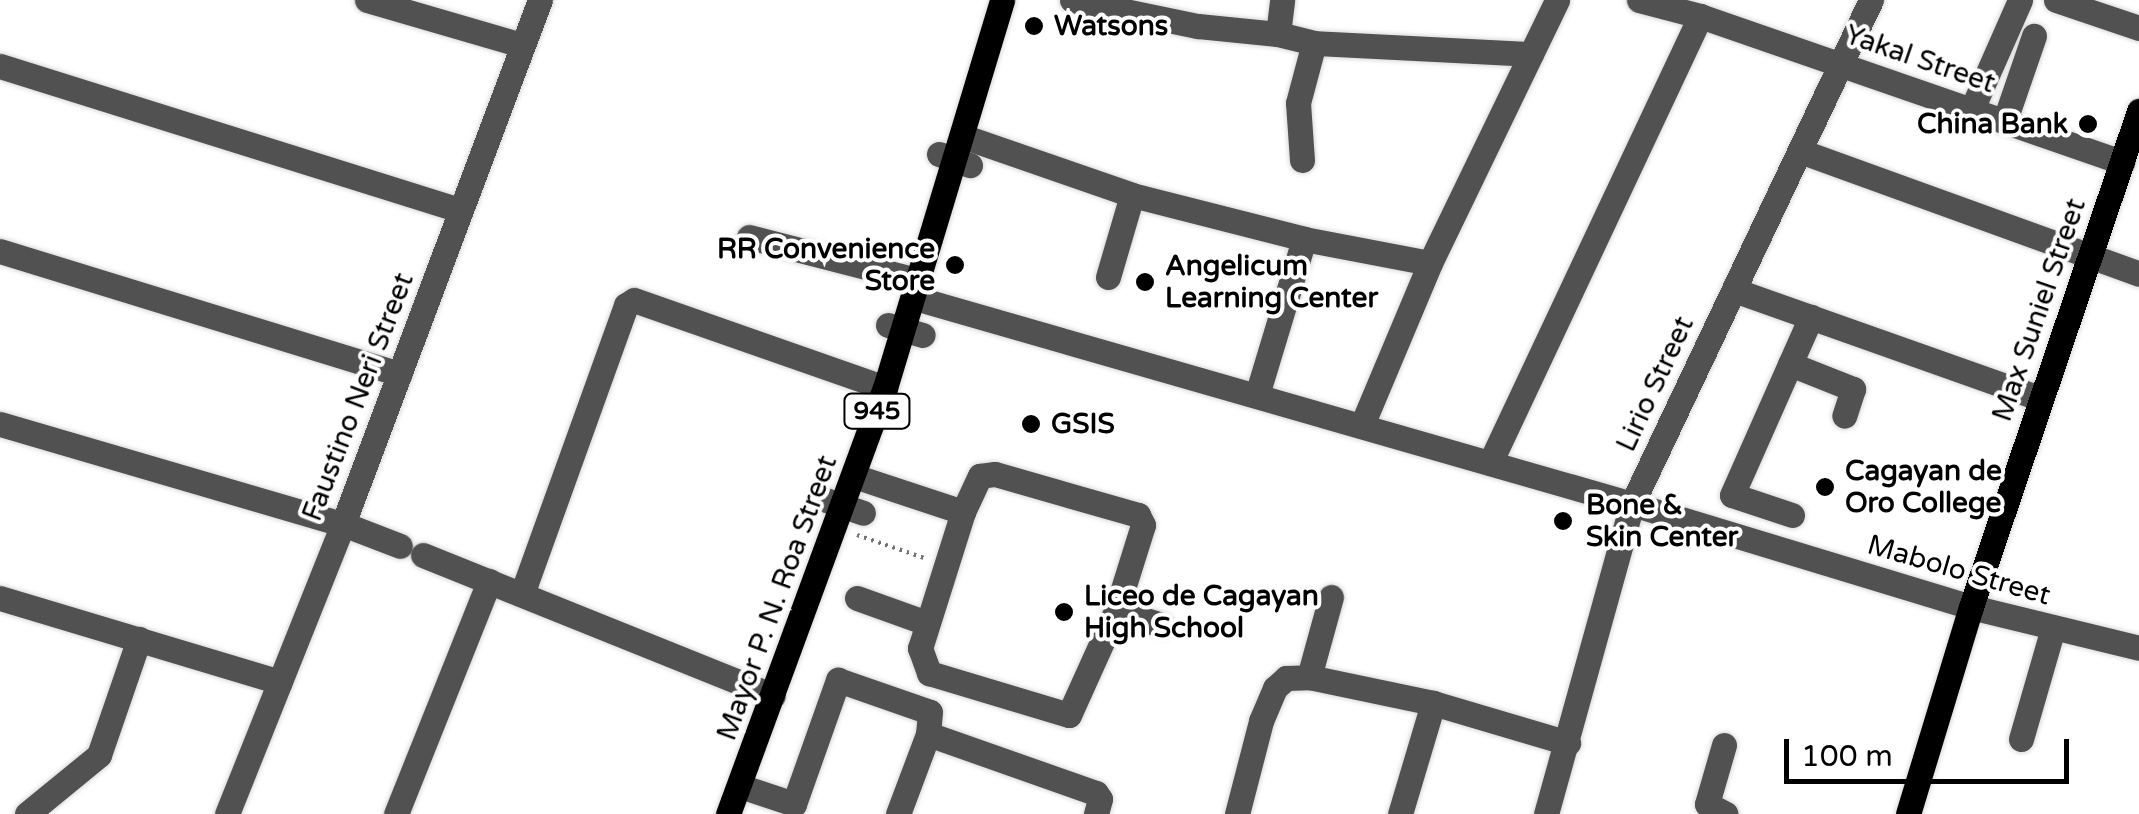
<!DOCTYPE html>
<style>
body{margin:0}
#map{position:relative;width:2139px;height:814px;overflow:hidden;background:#fff;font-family:"Varela Round",sans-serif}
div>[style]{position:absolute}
.path>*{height:4px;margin-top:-2px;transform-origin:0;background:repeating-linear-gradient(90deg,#737373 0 2.5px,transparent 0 7.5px)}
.roads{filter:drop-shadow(0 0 2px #dbdbdb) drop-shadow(0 0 2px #dbdbdb)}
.minor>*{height:25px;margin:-12.5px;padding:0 12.5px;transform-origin:12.5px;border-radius:12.5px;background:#515151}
.major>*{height:25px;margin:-12.5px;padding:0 12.5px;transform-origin:12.5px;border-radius:12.5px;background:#000}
.dots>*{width:28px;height:28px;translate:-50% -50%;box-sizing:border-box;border:5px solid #fff;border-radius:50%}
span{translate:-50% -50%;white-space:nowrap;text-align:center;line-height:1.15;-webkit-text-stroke:8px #fff;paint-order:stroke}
.shield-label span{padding:2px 8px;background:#fff;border:2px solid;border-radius:8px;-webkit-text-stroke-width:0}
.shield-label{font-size:25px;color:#000;font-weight:700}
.poi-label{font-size:28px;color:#000;font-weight:700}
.left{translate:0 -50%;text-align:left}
.right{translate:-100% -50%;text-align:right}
.street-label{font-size:28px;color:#000}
.scale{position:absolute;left:1784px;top:739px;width:285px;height:45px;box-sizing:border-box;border:5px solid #000;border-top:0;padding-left:12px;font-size:30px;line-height:35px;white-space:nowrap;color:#000;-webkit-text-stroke:8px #fff;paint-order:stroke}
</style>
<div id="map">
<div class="path">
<i style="left:857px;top:535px;width:71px;rotate:18.9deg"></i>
</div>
<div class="roads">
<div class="minor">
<i style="left:367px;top:0;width:161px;rotate:16.2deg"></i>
<i style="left:1072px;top:0;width:129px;rotate:11.7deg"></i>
<i style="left:1198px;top:26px;width:80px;rotate:5.7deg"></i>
<i style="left:1278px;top:34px;width:37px;rotate:14deg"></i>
<i style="left:1314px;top:43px;width:217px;rotate:2.9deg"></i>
<i style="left:1639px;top:0;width:63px;rotate:14.7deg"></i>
<i style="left:1700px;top:16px;width:447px;rotate:19.1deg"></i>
<i style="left:2056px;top:0;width:88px;rotate:18.6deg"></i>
<i style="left:1278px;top:34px;width:34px;rotate:-83deg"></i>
<i style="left:0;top:66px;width:482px;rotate:17.4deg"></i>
<i style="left:1972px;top:109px;width:119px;rotate:-66.2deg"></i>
<i style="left:2005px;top:120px;width:89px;rotate:-71deg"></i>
<i style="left:962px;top:136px;width:180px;rotate:19.1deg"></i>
<i style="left:1132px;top:195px;width:178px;rotate:14.3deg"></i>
<i style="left:1304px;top:239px;width:128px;rotate:10.8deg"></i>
<i style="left:1800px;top:151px;width:361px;rotate:19.9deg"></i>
<i style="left:939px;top:154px;width:33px;rotate:20deg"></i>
<i style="left:1302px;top:160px;width:57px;rotate:-94deg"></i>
<i style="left:1298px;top:103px;width:62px;rotate:-75.1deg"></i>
<i style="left:749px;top:237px;width:177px;rotate:14.4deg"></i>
<i style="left:0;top:251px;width:418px;rotate:17.1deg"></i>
<i style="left:1108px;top:277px;width:85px;rotate:-73.7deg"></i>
<i style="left:1734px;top:290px;width:324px;rotate:19.5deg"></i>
<i style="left:915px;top:298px;width:746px;rotate:16.03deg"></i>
<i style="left:1632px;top:504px;width:354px;rotate:16.9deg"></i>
<i style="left:1971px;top:607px;width:173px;rotate:13.7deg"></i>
<i style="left:888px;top:325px;width:36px;rotate:16deg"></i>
<i style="left:1790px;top:364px;width:68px;rotate:21.6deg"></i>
<i style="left:1853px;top:389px;width:28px;rotate:108deg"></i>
<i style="left:1257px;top:395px;width:163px;rotate:-73.2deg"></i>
<i style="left:0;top:424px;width:357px;rotate:16.3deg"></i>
<i style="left:343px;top:524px;width:61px;rotate:21.1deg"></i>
<i style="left:1362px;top:425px;width:176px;rotate:-67.2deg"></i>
<i style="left:1430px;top:263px;width:292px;rotate:-64.2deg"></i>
<i style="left:1490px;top:463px;width:494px;rotate:-64.8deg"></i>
<i style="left:854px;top:476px;width:115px;rotate:18.3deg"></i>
<i style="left:963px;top:512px;width:40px;rotate:-65deg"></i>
<i style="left:980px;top:476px;width:15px;rotate:-8deg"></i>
<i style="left:995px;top:474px;width:149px;rotate:16deg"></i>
<i style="left:1138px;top:515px;width:11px;rotate:63deg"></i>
<i style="left:1143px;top:525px;width:90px;rotate:107.4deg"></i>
<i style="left:1116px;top:611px;width:48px;rotate:16.9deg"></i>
<i style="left:826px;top:500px;width:39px;rotate:19deg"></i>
<i style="left:963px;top:512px;width:143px;rotate:107.5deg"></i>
<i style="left:920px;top:648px;width:27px;rotate:70deg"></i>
<i style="left:929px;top:673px;width:146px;rotate:16.7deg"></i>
<i style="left:1069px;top:715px;width:114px;rotate:-65.7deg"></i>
<i style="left:1792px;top:515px;width:63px;rotate:-161.6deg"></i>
<i style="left:1732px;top:495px;width:195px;rotate:-66.1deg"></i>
<i style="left:423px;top:555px;width:377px;rotate:21.9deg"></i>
<i style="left:522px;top:594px;width:307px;rotate:-70.2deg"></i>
<i style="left:626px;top:305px;width:9px;rotate:-32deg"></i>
<i style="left:634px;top:300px;width:266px;rotate:19.3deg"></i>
<i style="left:0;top:598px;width:292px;rotate:16.7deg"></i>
<i style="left:857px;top:598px;width:74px;rotate:19.7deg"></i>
<i style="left:1309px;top:677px;width:83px;rotate:-74.6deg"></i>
<i style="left:2021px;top:739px;width:116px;rotate:-73.9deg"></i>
<i style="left:1724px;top:745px;width:61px;rotate:106.1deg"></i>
<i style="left:1707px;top:804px;width:21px;rotate:28deg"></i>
<i style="left:740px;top:786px;width:57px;rotate:18.4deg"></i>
<i style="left:794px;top:804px;width:132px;rotate:-70.5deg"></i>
<i style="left:838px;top:680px;width:97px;rotate:19.2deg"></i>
<i style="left:930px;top:712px;width:22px;rotate:95deg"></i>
<i style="left:27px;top:814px;width:93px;rotate:-39.3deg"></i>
<i style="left:99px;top:755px;width:123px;rotate:-71deg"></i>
<i style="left:227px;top:814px;width:312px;rotate:-68.2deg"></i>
<i style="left:343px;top:524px;width:560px;rotate:-69.4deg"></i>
<i style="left:396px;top:814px;width:251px;rotate:-68.2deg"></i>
<i style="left:898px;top:814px;width:85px;rotate:-69.4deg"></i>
<i style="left:928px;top:734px;width:178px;rotate:19.4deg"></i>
<i style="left:1096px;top:793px;width:7px;rotate:56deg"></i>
<i style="left:1100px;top:799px;width:16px;rotate:105deg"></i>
<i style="left:1237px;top:814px;width:96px;rotate:-75.5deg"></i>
<i style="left:1261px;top:721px;width:36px;rotate:-67deg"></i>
<i style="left:1275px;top:688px;width:15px;rotate:-42deg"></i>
<i style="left:1286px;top:678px;width:23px;rotate:-2deg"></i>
<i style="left:1309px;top:677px;width:127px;rotate:11.8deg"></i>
<i style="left:1433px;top:703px;width:141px;rotate:16.5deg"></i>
<i style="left:1400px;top:814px;width:116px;rotate:-73.4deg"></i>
<i style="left:1546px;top:814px;width:322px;rotate:-74.5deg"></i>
<i style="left:1632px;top:504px;width:558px;rotate:-64.63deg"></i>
</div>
<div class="major">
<i style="left:728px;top:814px;width:454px;rotate:-69.8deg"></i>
<i style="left:885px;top:388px;width:405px;rotate:-73.2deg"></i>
<i style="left:1908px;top:814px;width:216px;rotate:-73.1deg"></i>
<i style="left:1971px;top:607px;width:524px;rotate:-71.29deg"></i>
</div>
</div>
<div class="dots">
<i style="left:1034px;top:26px;background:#000"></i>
<i style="left:2088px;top:124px;background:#000"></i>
<i style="left:955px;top:265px;background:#000"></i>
<i style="left:1145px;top:282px;background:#000"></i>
<i style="left:1031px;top:424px;background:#000"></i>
<i style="left:1825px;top:487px;background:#000"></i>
<i style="left:1563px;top:521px;background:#000"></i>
<i style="left:1064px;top:612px;background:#000"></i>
</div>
<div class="shield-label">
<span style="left:877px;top:411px">945</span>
</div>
<div class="poi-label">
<span class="left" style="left:1054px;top:26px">Watsons</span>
<span class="right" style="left:2068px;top:124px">China Bank</span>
<span class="right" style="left:935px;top:265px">RR Convenience<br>Store</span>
<span class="left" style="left:1165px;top:282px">Angelicum<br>Learning Center</span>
<span class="left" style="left:1051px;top:424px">GSIS</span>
<span class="left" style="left:1845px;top:487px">Cagayan de<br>Oro College</span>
<span class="left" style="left:1586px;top:521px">Bone &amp;<br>Skin Center</span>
<span class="left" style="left:1084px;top:612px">Liceo de Cagayan<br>High School</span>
</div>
<div class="street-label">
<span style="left:1920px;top:59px;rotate:19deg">Yakal Street</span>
<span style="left:2039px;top:310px;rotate:-71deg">Max Suniel Street</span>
<span style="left:1655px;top:384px;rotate:-65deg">Lirio Street</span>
<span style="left:358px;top:397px;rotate:-69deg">Faustino Neri Street</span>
<span style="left:1959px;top:570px;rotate:16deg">Mabolo Street</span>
<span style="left:777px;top:598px;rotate:-70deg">Mayor P. N. Roa Street</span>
</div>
<div class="scale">100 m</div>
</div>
